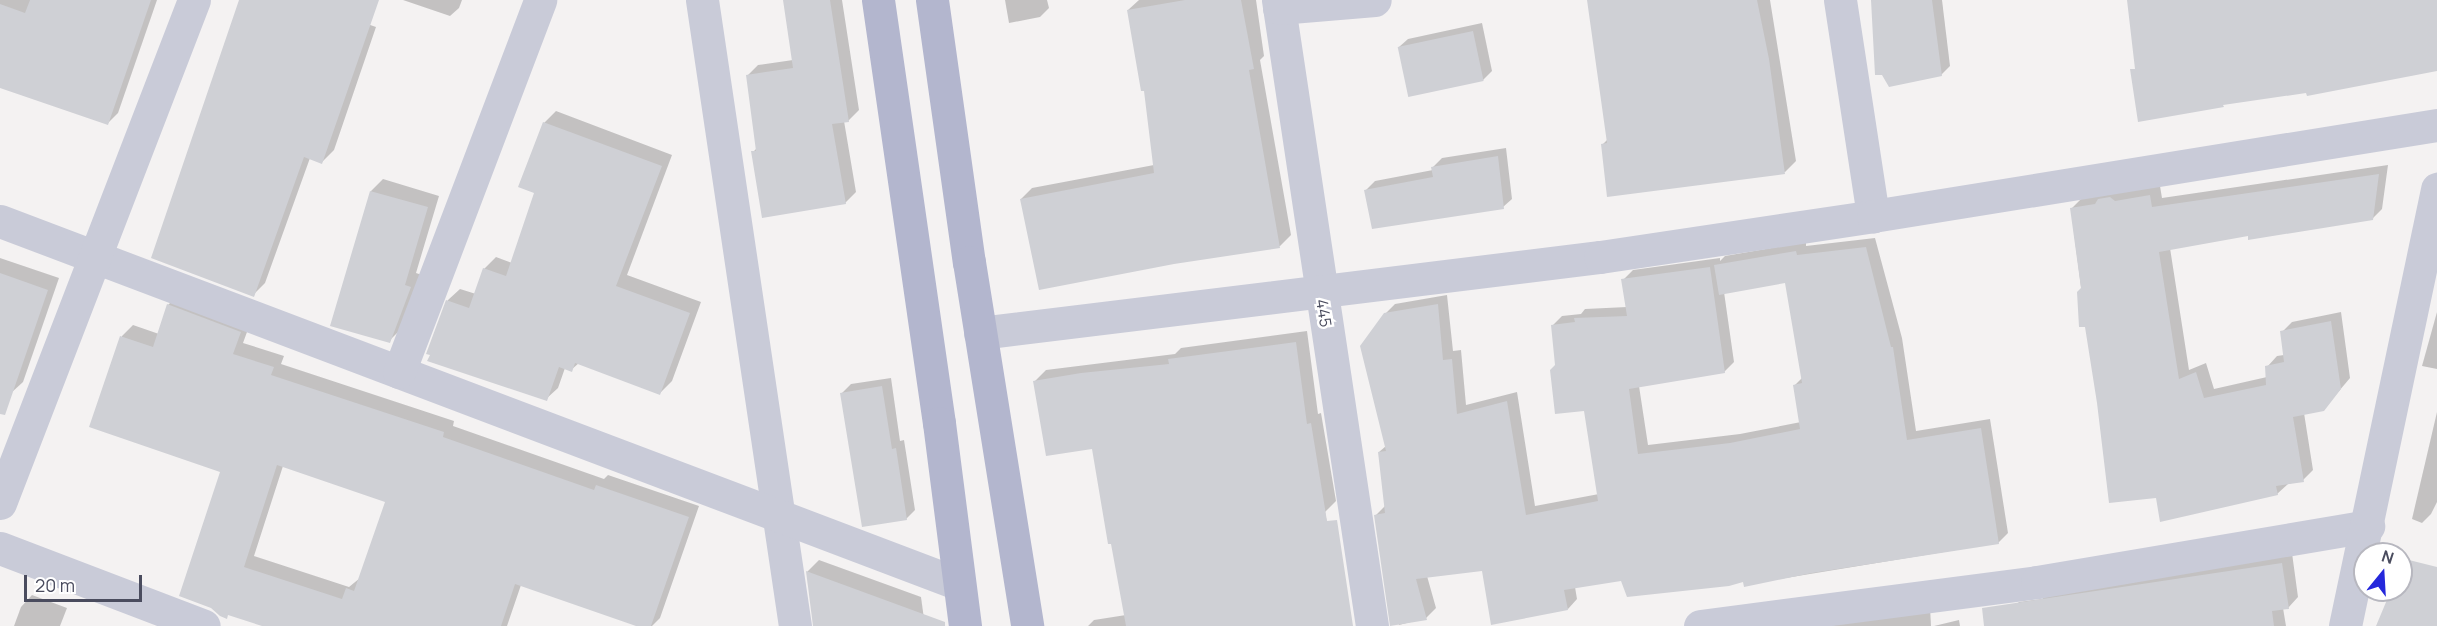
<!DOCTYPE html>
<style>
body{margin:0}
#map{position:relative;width:2437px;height:626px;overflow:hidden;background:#f4f2f2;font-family:Manrope,sans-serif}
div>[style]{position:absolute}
.shadow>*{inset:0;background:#0003}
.building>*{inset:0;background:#cfd0d5;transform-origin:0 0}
.minor>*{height:33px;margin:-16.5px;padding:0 16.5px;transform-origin:16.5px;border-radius:16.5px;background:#c9cbd8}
.major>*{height:33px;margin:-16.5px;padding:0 16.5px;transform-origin:16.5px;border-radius:16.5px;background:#b3b6ce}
span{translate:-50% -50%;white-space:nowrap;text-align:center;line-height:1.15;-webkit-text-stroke:5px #fff;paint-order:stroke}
.street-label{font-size:16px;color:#4a4c5e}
.north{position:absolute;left:2353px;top:542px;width:60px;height:60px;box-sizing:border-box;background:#fff;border:2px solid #b7b7bf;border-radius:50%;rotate:18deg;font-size:16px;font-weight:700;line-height:24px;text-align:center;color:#4a4c5e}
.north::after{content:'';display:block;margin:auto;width:21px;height:27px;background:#2528db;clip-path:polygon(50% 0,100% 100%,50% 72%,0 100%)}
.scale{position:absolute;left:24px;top:575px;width:118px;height:27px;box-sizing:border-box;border:3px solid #4a4c5e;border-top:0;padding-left:8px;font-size:18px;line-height:21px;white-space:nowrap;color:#4a4c5e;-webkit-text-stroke:4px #fff;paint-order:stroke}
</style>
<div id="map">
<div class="shadow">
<i style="clip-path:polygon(0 0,157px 0,118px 113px,108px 123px,0 87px)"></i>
<i style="clip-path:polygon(240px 0,298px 0,376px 27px,334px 150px,322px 162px,310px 158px,265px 283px,253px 295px)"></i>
<i style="clip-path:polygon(403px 0,462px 0,459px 8px,450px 16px)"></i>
<i style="clip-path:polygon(785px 0,842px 0,859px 110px,848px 121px,844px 121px,856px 192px,845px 203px,753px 152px,757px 148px,748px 75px,758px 65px,793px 60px)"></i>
<i style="clip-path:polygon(1005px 0,1047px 0,1049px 8px,1040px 17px,1009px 23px)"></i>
<i style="clip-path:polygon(1139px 0,1256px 0,1264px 56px,1260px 60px,1291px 235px,1280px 246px,1174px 262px,1021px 199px,1032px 188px,1154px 165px,1145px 89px,1128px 10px)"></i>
<i style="clip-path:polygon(1597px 0,1770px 0,1796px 161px,1785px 172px,1603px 144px,1608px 139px)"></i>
<i style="clip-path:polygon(1872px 0,1942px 0,1950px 66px,1941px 75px)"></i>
<i style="clip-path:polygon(1482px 23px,1492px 71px,1483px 80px,1399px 47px,1408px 39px)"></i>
<i style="clip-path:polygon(556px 111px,672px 155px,627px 275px,701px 302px,672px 381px,660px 393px,579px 363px,571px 370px,565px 368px,558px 388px,546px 399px,428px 353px,448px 300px,460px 289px,476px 294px,484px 269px,496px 257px,512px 263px,536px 192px,544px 123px)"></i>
<i style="clip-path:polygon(1506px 148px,1512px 199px,1503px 207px,1366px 190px,1375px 181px,1433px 170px,1433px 167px,1442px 158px)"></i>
<i style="clip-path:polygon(2388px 165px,2382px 209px,2372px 219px,2249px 234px,2170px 248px,2189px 370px,2206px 363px,2214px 389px,2267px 377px,2267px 367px,2277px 356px,2284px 355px,2282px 332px,2292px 322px,2341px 312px,2350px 378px,2323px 410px,2304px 413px,2313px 470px,2303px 480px,2288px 484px,2277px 494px,2157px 496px,2099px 403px,2086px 326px,2071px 209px,2082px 198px,2160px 186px,2162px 198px)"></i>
<i style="clip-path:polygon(383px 179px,439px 196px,416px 273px,422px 275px,401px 329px,389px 341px,371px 191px)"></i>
<i style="clip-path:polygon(evenodd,1875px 238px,1902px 338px,1916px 431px,1990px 419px,2008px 533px,1998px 543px,1761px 582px,1622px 579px,1575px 587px,1577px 599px,1568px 609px,1483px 569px,1427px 576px,1436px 608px,1426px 618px,1399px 625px,1376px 515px,1385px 506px,1379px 452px,1386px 446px,1385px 314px,1395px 304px,1447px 295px,1453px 351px,1461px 350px,1466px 405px,1517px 392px,1535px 506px,1599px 494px,1586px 410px,1557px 365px,1552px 326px,1562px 316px,1581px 314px,1585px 309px,1627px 307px,1623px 280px,1633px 270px,1720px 258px,1720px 261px,1725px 256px,1806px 242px,1806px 246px,1875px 238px,1786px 281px,1803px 377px,1795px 385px,1801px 422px,1740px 434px,1648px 445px,1639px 386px,1724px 372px,1734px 362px,1724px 292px,1786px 281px)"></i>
<i style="clip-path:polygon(0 258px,59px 278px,23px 382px,11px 393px,0 390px)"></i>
<i style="clip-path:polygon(evenodd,179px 294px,251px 321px,243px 343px,284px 356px,281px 364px,454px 421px,453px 426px,604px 479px,608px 475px,699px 506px,660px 618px,652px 626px,640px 626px,521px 585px,507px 626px,267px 626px,229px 614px,222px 471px,91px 426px,122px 336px,133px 325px,159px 334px,168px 305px,179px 294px,283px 466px,387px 501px,360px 578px,349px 587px,254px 556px,283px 466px)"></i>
<i style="clip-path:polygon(2437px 312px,2437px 369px,2422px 366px)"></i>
<i style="clip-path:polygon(1307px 331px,1318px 414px,1321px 413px,1336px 501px,1325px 512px,1346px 626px,1088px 626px,1094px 620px,1126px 615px,1094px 447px,1035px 381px,1046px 370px,1175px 354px,1181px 348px)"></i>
<i style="clip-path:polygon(891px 378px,900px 441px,904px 440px,915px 510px,906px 519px,842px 393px,851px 384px)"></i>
<i style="clip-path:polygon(2437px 412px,2437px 502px,2431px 514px,2422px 523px,2412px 519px)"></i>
<i style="clip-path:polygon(2292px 553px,2298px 597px,2288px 608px,2283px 608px,2286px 626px,2003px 626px,2008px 613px,2019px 602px,2042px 599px,2051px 591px)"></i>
<i style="clip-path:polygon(819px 560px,921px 597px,925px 626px,815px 626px,807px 572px)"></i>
<i style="clip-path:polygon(32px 595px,67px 608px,60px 626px,14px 626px,21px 607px)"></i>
<i style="clip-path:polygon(1930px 607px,1931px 626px,1821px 626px)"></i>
<i style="clip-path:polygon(1959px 620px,1960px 626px,1934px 626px)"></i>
</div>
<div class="building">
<i style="clip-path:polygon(30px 0,151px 0,108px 125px,0 88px,0 4px,25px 13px)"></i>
<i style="clip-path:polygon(239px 0,379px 0,322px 164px,304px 157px,254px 297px,151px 258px)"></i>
<i style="clip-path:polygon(783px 0,830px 0,849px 122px,832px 124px,846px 204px,762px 218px,751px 151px,756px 151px,746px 75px,793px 68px)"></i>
<i style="clip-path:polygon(1185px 0,1241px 0,1254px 69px,1249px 70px,1280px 248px,1174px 264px,1039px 290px,1020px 199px,1154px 173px,1144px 91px,1141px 91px,1127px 10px)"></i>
<i style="clip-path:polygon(1587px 0,1757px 0,1769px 59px,1785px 174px,1607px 197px,1601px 144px,1607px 143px)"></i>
<i style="clip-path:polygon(1871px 0,1932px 0,1942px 76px,1889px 87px,1882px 75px,1875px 75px)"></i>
<i style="clip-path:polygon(2127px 0,2437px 0,2437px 71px,2307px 96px,2306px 93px,2223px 105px,2224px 107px,2138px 122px,2130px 69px,2135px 69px)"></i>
<i style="left:1473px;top:31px;width:51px;height:77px;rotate:78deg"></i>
<i style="clip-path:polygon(543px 122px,662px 166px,616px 286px,690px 313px,660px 395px,575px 363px,572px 372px,559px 367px,547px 401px,427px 361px,430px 355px,426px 354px,446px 300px,469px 308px,483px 268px,506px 276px,534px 193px,518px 187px)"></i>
<i style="clip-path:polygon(1498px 156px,1504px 209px,1372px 229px,1364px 190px,1433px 177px,1431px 167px)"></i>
<i style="clip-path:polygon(2379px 174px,2373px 220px,2248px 240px,2248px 236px,2159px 252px,2179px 379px,2196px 372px,2204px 398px,2266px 385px,2265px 366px,2284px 362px,2280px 331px,2331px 321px,2341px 389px,2324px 411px,2293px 417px,2304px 482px,2276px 486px,2278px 495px,2160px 522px,2156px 498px,2109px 503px,2097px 403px,2085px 327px,2079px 327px,2077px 292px,2081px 288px,2070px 208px,2095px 204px,2098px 199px,2110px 197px,2115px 201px,2150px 195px,2152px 207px)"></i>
<i style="clip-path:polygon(370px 191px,428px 207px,405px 285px,411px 287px,390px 343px,330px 326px)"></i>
<i style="clip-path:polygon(1866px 247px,1891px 347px,1893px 347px,1907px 440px,1981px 428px,1999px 544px,1812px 573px,1744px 587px,1743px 582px,1729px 586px,1627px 597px,1621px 581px,1564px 590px,1568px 610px,1491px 625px,1482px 571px,1416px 579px,1427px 620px,1390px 626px,1374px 515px,1385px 513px,1378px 452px,1386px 451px,1360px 346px,1384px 313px,1438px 304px,1443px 360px,1452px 359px,1457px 414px,1507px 401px,1526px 515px,1598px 501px,1584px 411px,1555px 414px,1550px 370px,1555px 365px,1551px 325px,1575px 322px,1574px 318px,1627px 316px,1621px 279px,1710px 267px,1725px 373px,1629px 389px,1638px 454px,1730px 443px,1800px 429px,1793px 385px,1802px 383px,1785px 283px,1719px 295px,1714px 265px,1796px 251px,1797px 255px)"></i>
<i style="clip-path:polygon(0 273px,48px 290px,5px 415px,0 414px)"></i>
<i style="clip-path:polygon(evenodd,167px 304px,241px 332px,233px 354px,274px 367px,271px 375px,444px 432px,443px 437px,594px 490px,596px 485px,689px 517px,651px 626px,636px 626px,515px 584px,501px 626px,262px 626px,228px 615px,227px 619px,220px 616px,211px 608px,179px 596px,220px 472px,89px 427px,120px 336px,153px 347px,167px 304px,277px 465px,385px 502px,354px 591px,346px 588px,342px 599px,244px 567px,277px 465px)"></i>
<i style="clip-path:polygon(1296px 342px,1307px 424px,1311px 423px,1327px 521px,1337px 520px,1353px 626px,1126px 626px,1111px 544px,1108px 544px,1092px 449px,1046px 456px,1033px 381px,1081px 373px,1169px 364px,1168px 359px)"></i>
<i style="clip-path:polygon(882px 386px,892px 449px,896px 448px,907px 520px,862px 527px,840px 393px)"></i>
<i style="clip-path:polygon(2401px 558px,2437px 567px,2437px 626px,2376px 626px,2389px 595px,2375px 590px,2401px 590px)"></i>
<i style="clip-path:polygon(2282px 563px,2289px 609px,2272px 611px,2274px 626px,1984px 626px,1982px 608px)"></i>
<i style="clip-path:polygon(806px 571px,945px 622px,945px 626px,813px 626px)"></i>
</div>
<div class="minor">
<i style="left:702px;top:0;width:633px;rotate:81.55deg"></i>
<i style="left:1278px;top:0;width:633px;rotate:81.46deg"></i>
<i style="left:1840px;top:0;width:219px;rotate:81.3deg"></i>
<i style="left:1279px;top:8px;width:96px;rotate:-4.8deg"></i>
<i style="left:0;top:221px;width:1025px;rotate:20.73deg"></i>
<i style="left:980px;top:333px;width:625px;rotate:-6.99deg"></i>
<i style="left:1600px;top:257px;width:276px;rotate:-8.5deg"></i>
<i style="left:1873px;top:216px;width:571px;rotate:-9.17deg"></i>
<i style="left:399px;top:372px;width:398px;rotate:-69.2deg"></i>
<i style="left:0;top:503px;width:539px;rotate:-68.91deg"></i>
<i style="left:0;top:548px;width:218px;rotate:20.9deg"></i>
<i style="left:1700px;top:626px;width:340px;rotate:-7.4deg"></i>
<i style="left:2037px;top:582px;width:336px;rotate:-9.6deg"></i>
<i style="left:2345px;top:626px;width:447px;rotate:-78.1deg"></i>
</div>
<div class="major">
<i style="left:878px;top:0;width:427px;rotate:81.8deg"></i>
<i style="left:939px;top:423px;width:205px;rotate:82.7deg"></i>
<i style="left:932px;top:0;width:265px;rotate:82deg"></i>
<i style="left:969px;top:262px;width:369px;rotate:80.9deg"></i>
</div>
<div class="street-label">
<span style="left:1324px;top:313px;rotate:81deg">445</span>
</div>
<div class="north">N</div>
<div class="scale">20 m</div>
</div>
